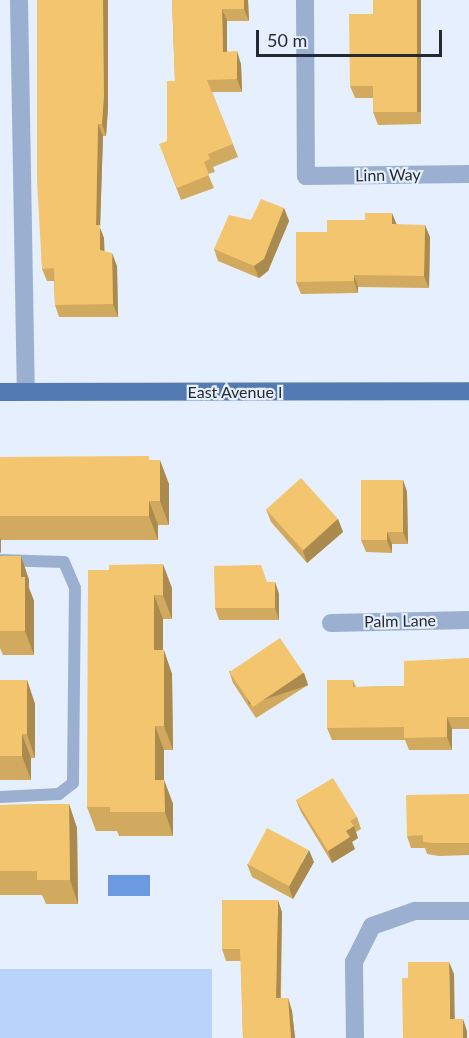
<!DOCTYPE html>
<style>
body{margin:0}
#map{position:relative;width:469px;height:1038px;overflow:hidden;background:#e5effe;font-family:Lato,sans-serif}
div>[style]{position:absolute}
.green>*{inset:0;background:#b9d3fa;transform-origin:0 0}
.water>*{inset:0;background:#6b9ae1;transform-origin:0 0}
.lane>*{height:12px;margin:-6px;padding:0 6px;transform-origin:6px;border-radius:6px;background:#9bb0d1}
.street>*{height:18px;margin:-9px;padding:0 9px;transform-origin:9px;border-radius:9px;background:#9bb0d1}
.primary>*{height:18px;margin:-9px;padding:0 9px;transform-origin:9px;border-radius:9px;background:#547ab4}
.wall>*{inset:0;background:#d1a95f}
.shaded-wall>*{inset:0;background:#aa8a4d;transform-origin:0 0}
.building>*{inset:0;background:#f3c56e;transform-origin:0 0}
span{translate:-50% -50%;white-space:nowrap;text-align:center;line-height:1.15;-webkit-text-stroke:4.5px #e5effe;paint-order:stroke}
.street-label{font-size:16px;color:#242a33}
.scale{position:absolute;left:256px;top:30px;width:186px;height:27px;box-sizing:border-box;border:3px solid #242a33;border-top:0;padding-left:8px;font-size:18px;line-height:21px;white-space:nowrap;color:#242a33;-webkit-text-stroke:4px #e5effe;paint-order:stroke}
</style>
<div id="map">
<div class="green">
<i style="left:0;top:969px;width:212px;height:69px"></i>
</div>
<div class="water">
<i style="left:108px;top:875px;width:42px;height:21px"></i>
</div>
<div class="lane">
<i style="left:0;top:560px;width:64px;rotate:1.8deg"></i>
<i style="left:64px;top:562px;width:28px;rotate:67deg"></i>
<i style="left:75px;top:588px;width:195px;rotate:90.6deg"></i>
<i style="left:73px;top:783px;width:18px;rotate:142deg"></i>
<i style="left:59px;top:794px;width:59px;rotate:177.1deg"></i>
</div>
<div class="street">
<i style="left:19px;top:0;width:392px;rotate:89deg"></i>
<i style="left:305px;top:0;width:176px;rotate:89.7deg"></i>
<i style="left:306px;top:176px;width:163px;rotate:-0.7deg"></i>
<i style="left:331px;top:623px;width:138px;rotate:-1.2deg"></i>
<i style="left:355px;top:1038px;width:76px;rotate:-90.8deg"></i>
<i style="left:354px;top:962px;width:40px;rotate:-63.4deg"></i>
<i style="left:372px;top:926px;width:46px;rotate:-19.2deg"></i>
<i style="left:415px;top:911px;width:54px"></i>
</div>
<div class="primary">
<i style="left:0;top:392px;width:469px;rotate:-0.1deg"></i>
</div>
<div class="wall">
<i style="clip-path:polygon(37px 0,108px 0,108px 108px,106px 136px,103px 136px,100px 228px,104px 238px,104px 251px,117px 266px,118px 317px,59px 317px,55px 305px,54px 281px,47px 281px,42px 269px)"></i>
<i style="clip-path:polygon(172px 0,248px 0,249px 21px,227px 21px,227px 51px,241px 64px,242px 92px,212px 92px,238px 157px,213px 167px,215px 172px,208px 174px,214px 188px,181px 200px,164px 156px,167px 141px,175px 81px)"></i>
<i style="clip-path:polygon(421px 0,421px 124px,378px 125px,373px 112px,373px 98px,355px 98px,350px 86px,373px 14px)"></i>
<i style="clip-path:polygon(284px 208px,289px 221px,268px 271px,259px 278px,218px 261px,214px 249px,251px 220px)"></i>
<i style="clip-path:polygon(397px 224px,430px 237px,429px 288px,358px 287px,358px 293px,301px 294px,296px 282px,327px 232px)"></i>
<i style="clip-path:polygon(0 457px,150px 460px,169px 484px,169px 525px,158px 525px,158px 540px,1px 540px,1px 552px,0 553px)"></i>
<i style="clip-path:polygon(403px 480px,407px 492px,408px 544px,392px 544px,392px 553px,366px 552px,361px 540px)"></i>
<i style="clip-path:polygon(266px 509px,338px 519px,343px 532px,307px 563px,271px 522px)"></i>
<i style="clip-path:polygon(0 556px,21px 556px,29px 580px,29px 588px,34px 601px,34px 655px,3px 655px,0 648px)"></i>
<i style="clip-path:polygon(109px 570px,172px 588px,172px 619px,163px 619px,163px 650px,172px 674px,173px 750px,164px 750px,164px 780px,173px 804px,173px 836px,119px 836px,117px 831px,96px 831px,87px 807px)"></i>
<i style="clip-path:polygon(267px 582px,275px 582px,279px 594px,279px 620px,219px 620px,215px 608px)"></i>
<i style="clip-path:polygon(469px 658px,469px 729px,452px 729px,452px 750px,409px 750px,405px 740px,332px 740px,327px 728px,353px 680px,356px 687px,404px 686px)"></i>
<i style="clip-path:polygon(229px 671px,304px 673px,308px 685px,256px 718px,233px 683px)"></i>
<i style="clip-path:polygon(0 680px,27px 680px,35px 704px,35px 758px,31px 758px,31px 780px,0 780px)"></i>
<i style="clip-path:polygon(469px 794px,469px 855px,439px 856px,427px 854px,425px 848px,411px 848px,407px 836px)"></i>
<i style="clip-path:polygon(296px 800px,357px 817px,361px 829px,356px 832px,358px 838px,352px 842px,355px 849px,332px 863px,301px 812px)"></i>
<i style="clip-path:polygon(69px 804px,77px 828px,78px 904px,46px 904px,42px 895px,0 895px,0 805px)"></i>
<i style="clip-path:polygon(314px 862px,293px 899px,252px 877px,247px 864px)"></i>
<i style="clip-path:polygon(282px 912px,281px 998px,288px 998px,292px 1011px,295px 1038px,243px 1038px,241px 961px,226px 961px,222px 949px)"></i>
</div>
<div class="shaded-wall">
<i style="clip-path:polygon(103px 0,108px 0,108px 108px,106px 136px,102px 124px)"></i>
<i style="clip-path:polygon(244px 0,248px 0,249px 21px,244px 9px)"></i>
<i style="left:417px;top:0;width:4px;height:112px"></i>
<i style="clip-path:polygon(222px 9px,227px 21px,227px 64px,223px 52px)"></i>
<i style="clip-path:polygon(237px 51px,241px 64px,242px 92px,237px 79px)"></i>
<i style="clip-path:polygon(98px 124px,103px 136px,100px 228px,104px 238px,105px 262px,100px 250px,96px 225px)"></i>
<i style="clip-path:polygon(284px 208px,289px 221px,268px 271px,259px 278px,254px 266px)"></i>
<i style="clip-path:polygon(392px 213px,397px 225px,392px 224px)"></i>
<i style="clip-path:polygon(425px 225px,430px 237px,429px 288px,424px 276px)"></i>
<i style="clip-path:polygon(112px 253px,117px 266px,118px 317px,113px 304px)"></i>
<i style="clip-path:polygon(354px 275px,358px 287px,358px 293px,354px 281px)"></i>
<i style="clip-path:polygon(160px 460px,169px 484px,169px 525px,160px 501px)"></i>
<i style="clip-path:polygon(403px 480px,407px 492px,408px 544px,403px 532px)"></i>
<i style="clip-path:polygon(149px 501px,158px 525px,158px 540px,149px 516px)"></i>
<i style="clip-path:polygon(338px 519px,343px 532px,307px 563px,303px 551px)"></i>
<i style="clip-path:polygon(387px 532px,392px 544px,392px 553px,387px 540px)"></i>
<i style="clip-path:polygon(0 538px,1px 540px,1px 552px,0 553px)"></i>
<i style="clip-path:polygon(21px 556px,29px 580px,29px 588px,34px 601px,34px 655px,25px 631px,21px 577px)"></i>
<i style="clip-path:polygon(163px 564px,172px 588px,172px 619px,163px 595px)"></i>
<i style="clip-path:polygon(275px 582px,279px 594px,279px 620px,275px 608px)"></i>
<i style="clip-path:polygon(154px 595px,163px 619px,163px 674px,154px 650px)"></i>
<i style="clip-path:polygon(164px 650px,172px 674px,173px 750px,164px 726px)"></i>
<i style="left:304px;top:673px;width:13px;height:62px;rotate:72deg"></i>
<i style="clip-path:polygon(27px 680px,35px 704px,35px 758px,27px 734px)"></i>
<i style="clip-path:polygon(447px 717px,452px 729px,452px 750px,447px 737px)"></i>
<i style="clip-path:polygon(155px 726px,164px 750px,164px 804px,155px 780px)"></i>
<i style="clip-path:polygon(22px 734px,31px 758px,31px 780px,22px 756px)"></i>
<i style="clip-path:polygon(164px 780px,173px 804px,173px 836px,165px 812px)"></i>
<i style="clip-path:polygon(69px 804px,77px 828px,78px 904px,70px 880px)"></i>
<i style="clip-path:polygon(354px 826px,358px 838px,352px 842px,355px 849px,332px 863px,328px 851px,346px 831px)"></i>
<i style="clip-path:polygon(309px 850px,314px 862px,293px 899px,289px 887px)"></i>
<i style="clip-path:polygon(278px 900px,282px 912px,280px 1011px,276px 998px)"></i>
<i style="clip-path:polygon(449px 962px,454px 974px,455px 1031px,450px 1019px)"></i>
<i style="clip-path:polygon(288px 998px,292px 1011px,295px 1038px,291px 1038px)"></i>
<i style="clip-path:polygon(463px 1019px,467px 1031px,467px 1038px,463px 1038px)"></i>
</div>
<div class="building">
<i style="clip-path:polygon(37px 0,103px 0,104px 96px,102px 124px,98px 124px,96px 225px,100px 225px,100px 250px,112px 253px,113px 304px,55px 305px,54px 268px,42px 269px,37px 181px)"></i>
<i style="clip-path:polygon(172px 0,244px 0,244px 9px,222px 9px,223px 52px,237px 51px,237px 79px,207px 80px,233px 144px,208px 154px,210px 159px,204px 162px,209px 175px,177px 188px,159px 144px,167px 141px,167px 81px,175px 81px)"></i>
<i style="clip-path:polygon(373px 0,417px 0,417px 112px,373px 112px,373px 86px,350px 86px,349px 14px,373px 14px)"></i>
<i style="clip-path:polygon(261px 199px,284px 208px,264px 259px,254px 266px,214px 249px,229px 215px,251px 220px)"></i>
<i style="clip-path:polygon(365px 213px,392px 213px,392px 224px,425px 225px,424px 276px,354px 275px,354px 281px,296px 282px,296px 232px,327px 232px,327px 220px,365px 220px)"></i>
<i style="clip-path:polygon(149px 456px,149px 460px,160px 460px,160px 501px,149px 501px,149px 516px,0 516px,0 457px)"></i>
<i style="left:301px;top:478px;width:55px;height:47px;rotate:48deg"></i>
<i style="clip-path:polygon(361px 480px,403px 480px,403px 532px,387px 532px,387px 540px,361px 540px)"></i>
<i style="clip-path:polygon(0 556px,21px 556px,21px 577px,25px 577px,25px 631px,0 631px)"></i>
<i style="clip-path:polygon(163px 564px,163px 595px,154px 595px,154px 650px,164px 650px,164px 726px,155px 726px,155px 780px,164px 780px,165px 812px,110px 812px,110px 807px,87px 807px,88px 570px,109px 570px,109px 565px)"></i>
<i style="clip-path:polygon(261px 565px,267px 582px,275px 582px,275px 608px,215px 608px,214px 566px)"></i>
<i style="left:280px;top:638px;width:42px;height:61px;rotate:56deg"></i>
<i style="clip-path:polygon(469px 658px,469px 717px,447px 717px,447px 737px,404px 738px,404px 727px,327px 728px,327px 680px,353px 680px,353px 687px,404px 686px,404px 661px)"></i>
<i style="clip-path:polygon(0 680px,27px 680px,27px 734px,22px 734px,22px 756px,0 756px)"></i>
<i style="clip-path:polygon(333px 778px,357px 817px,350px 821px,354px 826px,346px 831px,350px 837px,328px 851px,296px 800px)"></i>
<i style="clip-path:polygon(469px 794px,469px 843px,434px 843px,423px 842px,423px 835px,407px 836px,406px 795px)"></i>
<i style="clip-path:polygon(69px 804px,70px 880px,37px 880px,37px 871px,0 871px,0 805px)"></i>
<i style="left:267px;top:828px;width:47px;height:41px;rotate:28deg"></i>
<i style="clip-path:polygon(222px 900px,278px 900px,276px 998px,288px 998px,291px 1038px,243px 1038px,240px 949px,222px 949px)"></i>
<i style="clip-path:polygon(408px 962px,449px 962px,450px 1019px,463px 1019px,463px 1038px,403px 1038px,402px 978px,408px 978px)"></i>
</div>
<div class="street-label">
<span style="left:388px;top:175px;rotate:-1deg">Linn Way</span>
<span style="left:235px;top:392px">East Avenue I</span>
<span style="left:400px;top:621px;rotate:-1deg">Palm Lane</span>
</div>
<div class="scale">50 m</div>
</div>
